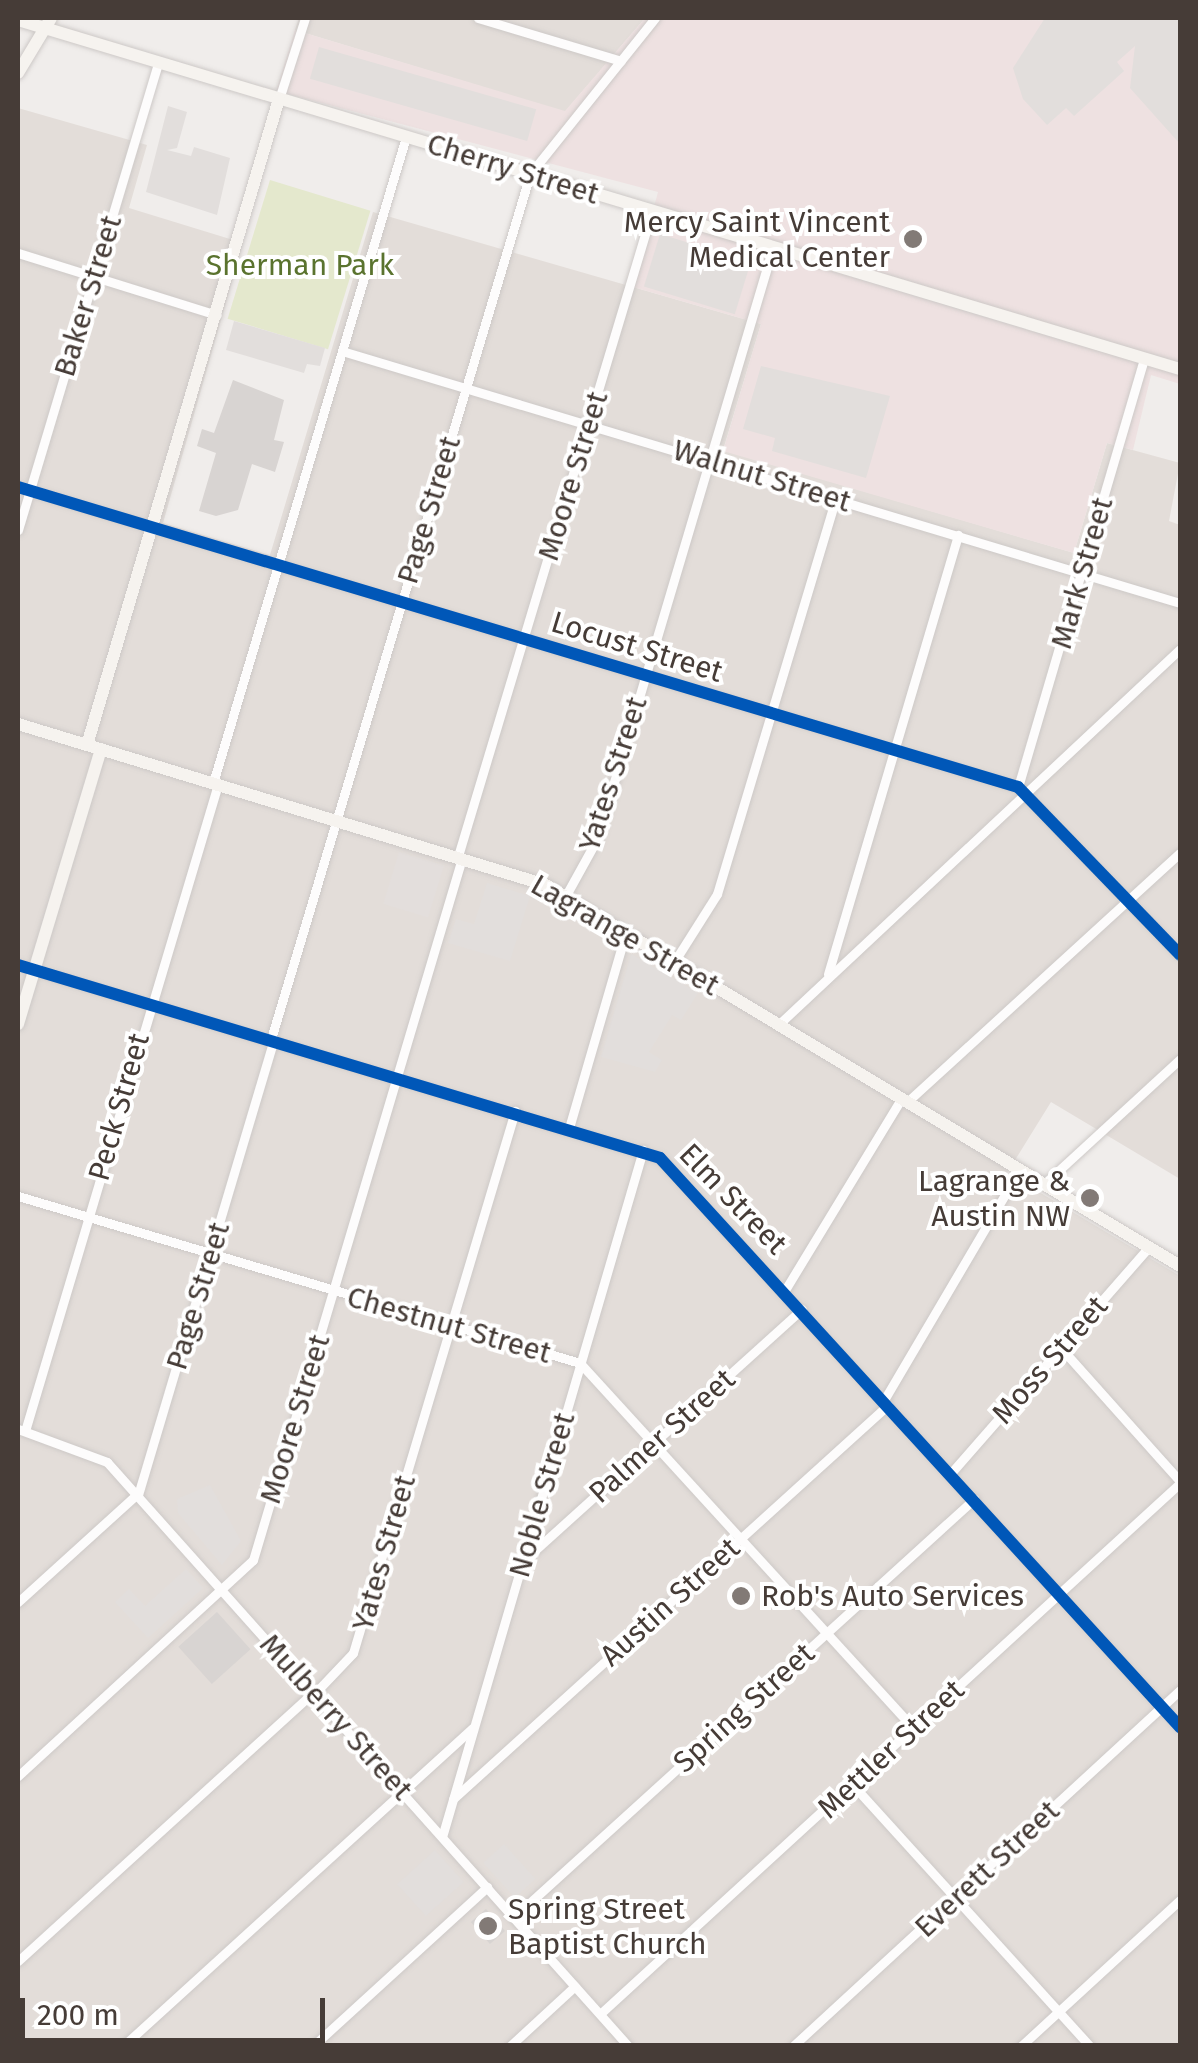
<!DOCTYPE html>
<style>
body{margin:0}
#map{position:relative;width:1198px;height:2063px;overflow:hidden;background:#f0edeb;font-family:"Fira Sans",sans-serif}
div>[style]{position:absolute}
.residential>*{inset:0;background:#e3ddd9}
.industrial>*{inset:0;background:#e3dedc;transform-origin:0 0}
.medical>*{inset:0;background:#eee1e1}
.green>*{inset:0;background:#e4e8cd;transform-origin:0 0}
.parking>*{inset:0;background:#e2dedc;transform-origin:0 0}
.building>*{inset:0;background:#d8d4d2;transform-origin:0 0}
.roads{filter:drop-shadow(0 0 2px #cdc9c7) drop-shadow(0 0 2px #cdc9c7)}
.street>*{height:9px;margin:-4.5px;padding:0 4.5px;transform-origin:4.5px;border-radius:4.5px;background:#fdfcfc}
.secondary>*{height:12px;margin:-6px;padding:0 6px;transform-origin:6px;border-radius:6px;background:#f6f3ef}
.cycleway>*{height:12px;margin:-6px;padding:0 6px;transform-origin:6px;border-radius:6px;background:#0057b8}
.dots>*{width:28px;height:28px;translate:-50% -50%;box-sizing:border-box;border:5px solid #fff;border-radius:50%}
span{translate:-50% -50%;white-space:nowrap;text-align:center;line-height:1.15;-webkit-text-stroke:8px #fff;paint-order:stroke}
.street-label{font-size:30px;color:#463c37}
.poi-label{font-size:30px;color:#463c37}
.right{translate:-100% -50%;text-align:right}
.left{translate:0 -50%;text-align:left}
.park-label{font-size:30px;color:#5a732e}
.frame{position:absolute;inset:0;border:20px solid #463c37;pointer-events:none}
.scale{position:absolute;left:20px;top:1998px;width:305px;height:45px;box-sizing:border-box;border:5px solid #463c37;border-top:0;padding-left:12px;font-size:30px;line-height:35px;white-space:nowrap;color:#463c37;-webkit-text-stroke:8px #fff;paint-order:stroke}
</style>
<div id="map">
<div class="residential">
<i style="clip-path:polygon(299px 18px,645px 18px,565px 112px,295px 30px)"></i>
<i style="clip-path:polygon(18px 108px,147px 145px,129px 208px,243px 243px,163px 523px,270px 555px,373px 212px,761px 324px,723px 450px,1074px 553px,1107px 443px,1180px 463px,1169px 521px,1180px 525px,1180px 1179px,1051px 1102px,1007px 1173px,1180px 1276px,1180px 2045px,18px 2045px)"></i>
</div>
<div class="industrial">
<i style="left:399px;top:852px;width:47px;height:54px;rotate:17deg"></i>
</div>
<div class="medical">
<i style="clip-path:polygon(645px 18px,1180px 21px,1180px 384px,1151px 375px,1133px 450px,1107px 443px,1074px 553px,723px 451px,761px 324px,633px 287px,658px 192px,276px 91px,295px 30px,565px 111px)"></i>
</div>
<div class="green">
<i style="left:270px;top:180px;width:105px;height:145px;rotate:17deg"></i>
</div>
<div class="parking">
<i style="clip-path:polygon(1045px 18px,1180px 18px,1180px 144px,1130px 88px,1135px 46px,1117px 62px,1124px 71px,1074px 116px,1066px 108px,1047px 125px,1023px 99px,1013px 68px)"></i>
<i style="left:319px;top:47px;width:226px;height:33px;rotate:16deg"></i>
<i style="clip-path:polygon(168px 106px,187px 112px,177px 148px,167px 150px,191px 156px,194px 147px,230px 158px,217px 215px,146px 192px)"></i>
<i style="left:660px;top:234px;width:95px;height:55px;rotate:17deg"></i>
<i style="clip-path:polygon(234px 321px,325px 348px,320px 366px,307px 364px,304px 373px,226px 350px)"></i>
<i style="clip-path:polygon(761px 366px,890px 396px,866px 478px,772px 451px,775px 438px,743px 429px)"></i>
<i style="clip-path:polygon(487px 883px,530px 896px,510px 961px,448px 943px,456px 919px,474px 924px)"></i>
<i style="clip-path:polygon(631px 954px,698px 993px,681px 1020px,672px 1015px,649px 1052px,662px 1060px,655px 1072px,601px 1057px)"></i>
<i style="clip-path:polygon(210px 1485px,241px 1541px,222px 1565px,178px 1513px,177px 1499px)"></i>
<i style="clip-path:polygon(186px 1569px,203px 1588px,148px 1638px,115px 1602px,129px 1589px,145px 1606px)"></i>
<i style="left:504px;top:1844px;width:47px;height:28px;rotate:48deg"></i>
<i style="left:435px;top:1850px;width:43px;height:51px;rotate:48deg"></i>
</div>
<div class="building">
<i style="clip-path:polygon(233px 380px,284px 400px,274px 440px,284px 442px,275px 472px,252px 464px,238px 510px,216px 516px,199px 511px,216px 453px,197px 446px,202px 429px,214px 433px)"></i>
<i style="left:217px;top:1612px;width:50px;height:52px;rotate:48deg"></i>
<i style="left:486px;top:1909px;width:29px;height:20px;rotate:49deg"></i>
</div>
<div class="roads">
<div class="street">
<i style="left:478px;top:18px;width:149px;rotate:16.7deg"></i>
<i style="left:279px;top:99px;width:85px;rotate:-72.2deg"></i>
<i style="left:18px;top:253px;width:208px;rotate:17.3deg"></i>
<i style="left:342px;top:351px;width:875px;rotate:16.74deg"></i>
<i style="left:18px;top:487px;width:1044px;rotate:16.7deg"></i>
<i style="left:1018px;top:787px;width:233px;rotate:46deg"></i>
<i style="left:18px;top:530px;width:488px;rotate:-73.3deg"></i>
<i style="left:213px;top:783px;width:674px;rotate:-73.37deg"></i>
<i style="left:1018px;top:787px;width:446px;rotate:-73.6deg"></i>
<i style="left:458px;top:856px;width:674px;rotate:-73.26deg"></i>
<i style="left:565px;top:897px;width:66px;rotate:-61.1deg"></i>
<i style="left:597px;top:839px;width:618px;rotate:-73.44deg"></i>
<i style="left:674px;top:962px;width:80px;rotate:-57.7deg"></i>
<i style="left:717px;top:894px;width:413px;rotate:-73.3deg"></i>
<i style="left:18px;top:965px;width:670px;rotate:16.73deg"></i>
<i style="left:660px;top:1158px;width:771px;rotate:47.58deg"></i>
<i style="left:828px;top:974px;width:458px;rotate:-73.5deg"></i>
<i style="left:778px;top:1025px;width:550px;rotate:-43.09deg"></i>
<i style="left:271px;top:1039px;width:903px;rotate:-73.33deg"></i>
<i style="left:530px;top:174px;width:200px;rotate:-51.3deg"></i>
<i style="left:907px;top:1102px;width:369px;rotate:-42.4deg"></i>
<i style="left:569px;top:1128px;width:204px;rotate:-73.8deg"></i>
<i style="left:1044px;top:1184px;width:185px;rotate:-42.6deg"></i>
<i style="left:18px;top:1196px;width:586px;rotate:16.55deg"></i>
<i style="left:580px;top:1363px;width:494px;rotate:47.6deg"></i>
<i style="left:785px;top:1290px;width:223px;rotate:-58.7deg"></i>
<i style="left:1061px;top:1348px;width:178px;rotate:48.2deg"></i>
<i style="left:884px;top:1400px;width:268px;rotate:-59.5deg"></i>
<i style="left:18px;top:1429px;width:95px;rotate:20.3deg"></i>
<i style="left:107px;top:1462px;width:783px;rotate:48.26deg"></i>
<i style="left:25px;top:1431px;width:675px;rotate:-73.39deg"></i>
<i style="left:951px;top:1473px;width:300px;rotate:-48.8deg"></i>
<i style="left:138px;top:1495px;width:475px;rotate:-73.4deg"></i>
<i style="left:522px;top:1562px;width:377px;rotate:-42.1deg"></i>
<i style="left:18px;top:1602px;width:161px;rotate:-42.2deg"></i>
<i style="left:315px;top:1693px;width:55px;rotate:-46.5deg"></i>
<i style="left:353px;top:1653px;width:566px;rotate:-73.36deg"></i>
<i style="left:18px;top:1776px;width:319px;rotate:-42.6deg"></i>
<i style="left:253px;top:1560px;width:732px;rotate:-73.42deg"></i>
<i style="left:853px;top:1785px;width:353px;rotate:47.8deg"></i>
<i style="left:453px;top:1799px;width:587px;rotate:-42.17deg"></i>
<i style="left:442px;top:1837px;width:716px;rotate:-73.69deg"></i>
<i style="left:514px;top:1917px;width:622px;rotate:-42.26deg"></i>
<i style="left:18px;top:1961px;width:400px;rotate:-42.3deg"></i>
<i style="left:600px;top:2014px;width:786px;rotate:-42.47deg"></i>
<i style="left:123px;top:2046px;width:472px;rotate:-42.3deg"></i>
<i style="left:313px;top:2046px;width:236px;rotate:-42.4deg"></i>
<i style="left:510px;top:2046px;width:88px;rotate:-42.7deg"></i>
<i style="left:793px;top:2046px;width:526px;rotate:-42.61deg"></i>
<i style="left:1021px;top:2046px;width:216px;rotate:-42.6deg"></i>
</div>
<div class="secondary">
<i style="left:18px;top:20px;width:1213px;rotate:16.72deg"></i>
<i style="left:18px;top:73px;width:64px;rotate:-59deg"></i>
<i style="left:18px;top:724px;width:552px;rotate:16.96deg"></i>
<i style="left:546px;top:885px;width:740px;rotate:31deg"></i>
<i style="left:87px;top:745px;width:674px;rotate:-73.45deg"></i>
<i style="left:18px;top:1024px;width:287px;rotate:-73.2deg"></i>
</div>
</div>
<div class="cycleway">
<i style="left:18px;top:487px;width:1044px;rotate:16.7deg"></i>
<i style="left:1018px;top:787px;width:233px;rotate:46deg"></i>
<i style="left:18px;top:965px;width:670px;rotate:16.73deg"></i>
<i style="left:660px;top:1158px;width:771px;rotate:47.58deg"></i>
</div>
<div class="dots">
<i style="left:913px;top:239px;background:#827a76"></i>
<i style="left:1090px;top:1198px;background:#827a76"></i>
<i style="left:741px;top:1596px;background:#827a76"></i>
<i style="left:488px;top:1926px;background:#827a76"></i>
</div>
<div class="street-label">
<span style="left:513px;top:169px;rotate:17deg">Cherry Street</span>
<span style="left:88px;top:296px;rotate:-73deg">Baker Street</span>
<span style="left:573px;top:476px;rotate:-73deg">Moore Street</span>
<span style="left:762px;top:476px;rotate:17deg">Walnut Street</span>
<span style="left:429px;top:510px;rotate:-73deg">Page Street</span>
<span style="left:1082px;top:573px;rotate:-74deg">Mark Street</span>
<span style="left:637px;top:647px;rotate:17deg">Locust Street</span>
<span style="left:613px;top:774px;rotate:-72deg">Yates Street</span>
<span style="left:625px;top:935px;rotate:30deg">Lagrange Street</span>
<span style="left:119px;top:1107px;rotate:-74deg">Peck Street</span>
<span style="left:733px;top:1199px;rotate:46deg">Elm Street</span>
<span style="left:198px;top:1296px;rotate:-73deg">Page Street</span>
<span style="left:449px;top:1325px;rotate:16deg">Chestnut Street</span>
<span style="left:1050px;top:1360px;rotate:-49deg">Moss Street</span>
<span style="left:295px;top:1419px;rotate:-73deg">Moore Street</span>
<span style="left:662px;top:1436px;rotate:-42deg">Palmer Street</span>
<span style="left:542px;top:1495px;rotate:-74deg">Noble Street</span>
<span style="left:384px;top:1553px;rotate:-74deg">Yates Street</span>
<span style="left:670px;top:1602px;rotate:-42deg">Austin Street</span>
<span style="left:744px;top:1708px;rotate:-42deg">Spring Street</span>
<span style="left:336px;top:1717px;rotate:48deg">Mulberry Street</span>
<span style="left:891px;top:1749px;rotate:-43deg">Mettler Street</span>
<span style="left:987px;top:1869px;rotate:-43deg">Everett Street</span>
</div>
<div class="poi-label">
<span class="right" style="left:890px;top:239px">Mercy Saint Vincent<br>Medical Center</span>
<span class="right" style="left:1070px;top:1198px">Lagrange &amp;<br>Austin NW</span>
<span class="left" style="left:761px;top:1596px">Rob's Auto Services</span>
<span class="left" style="left:508px;top:1926px">Spring Street<br>Baptist Church</span>
</div>
<div class="park-label">
<span style="left:300px;top:265px">Sherman Park</span>
</div>
<div class="frame"></div>
<div class="scale">200 m</div>
</div>
